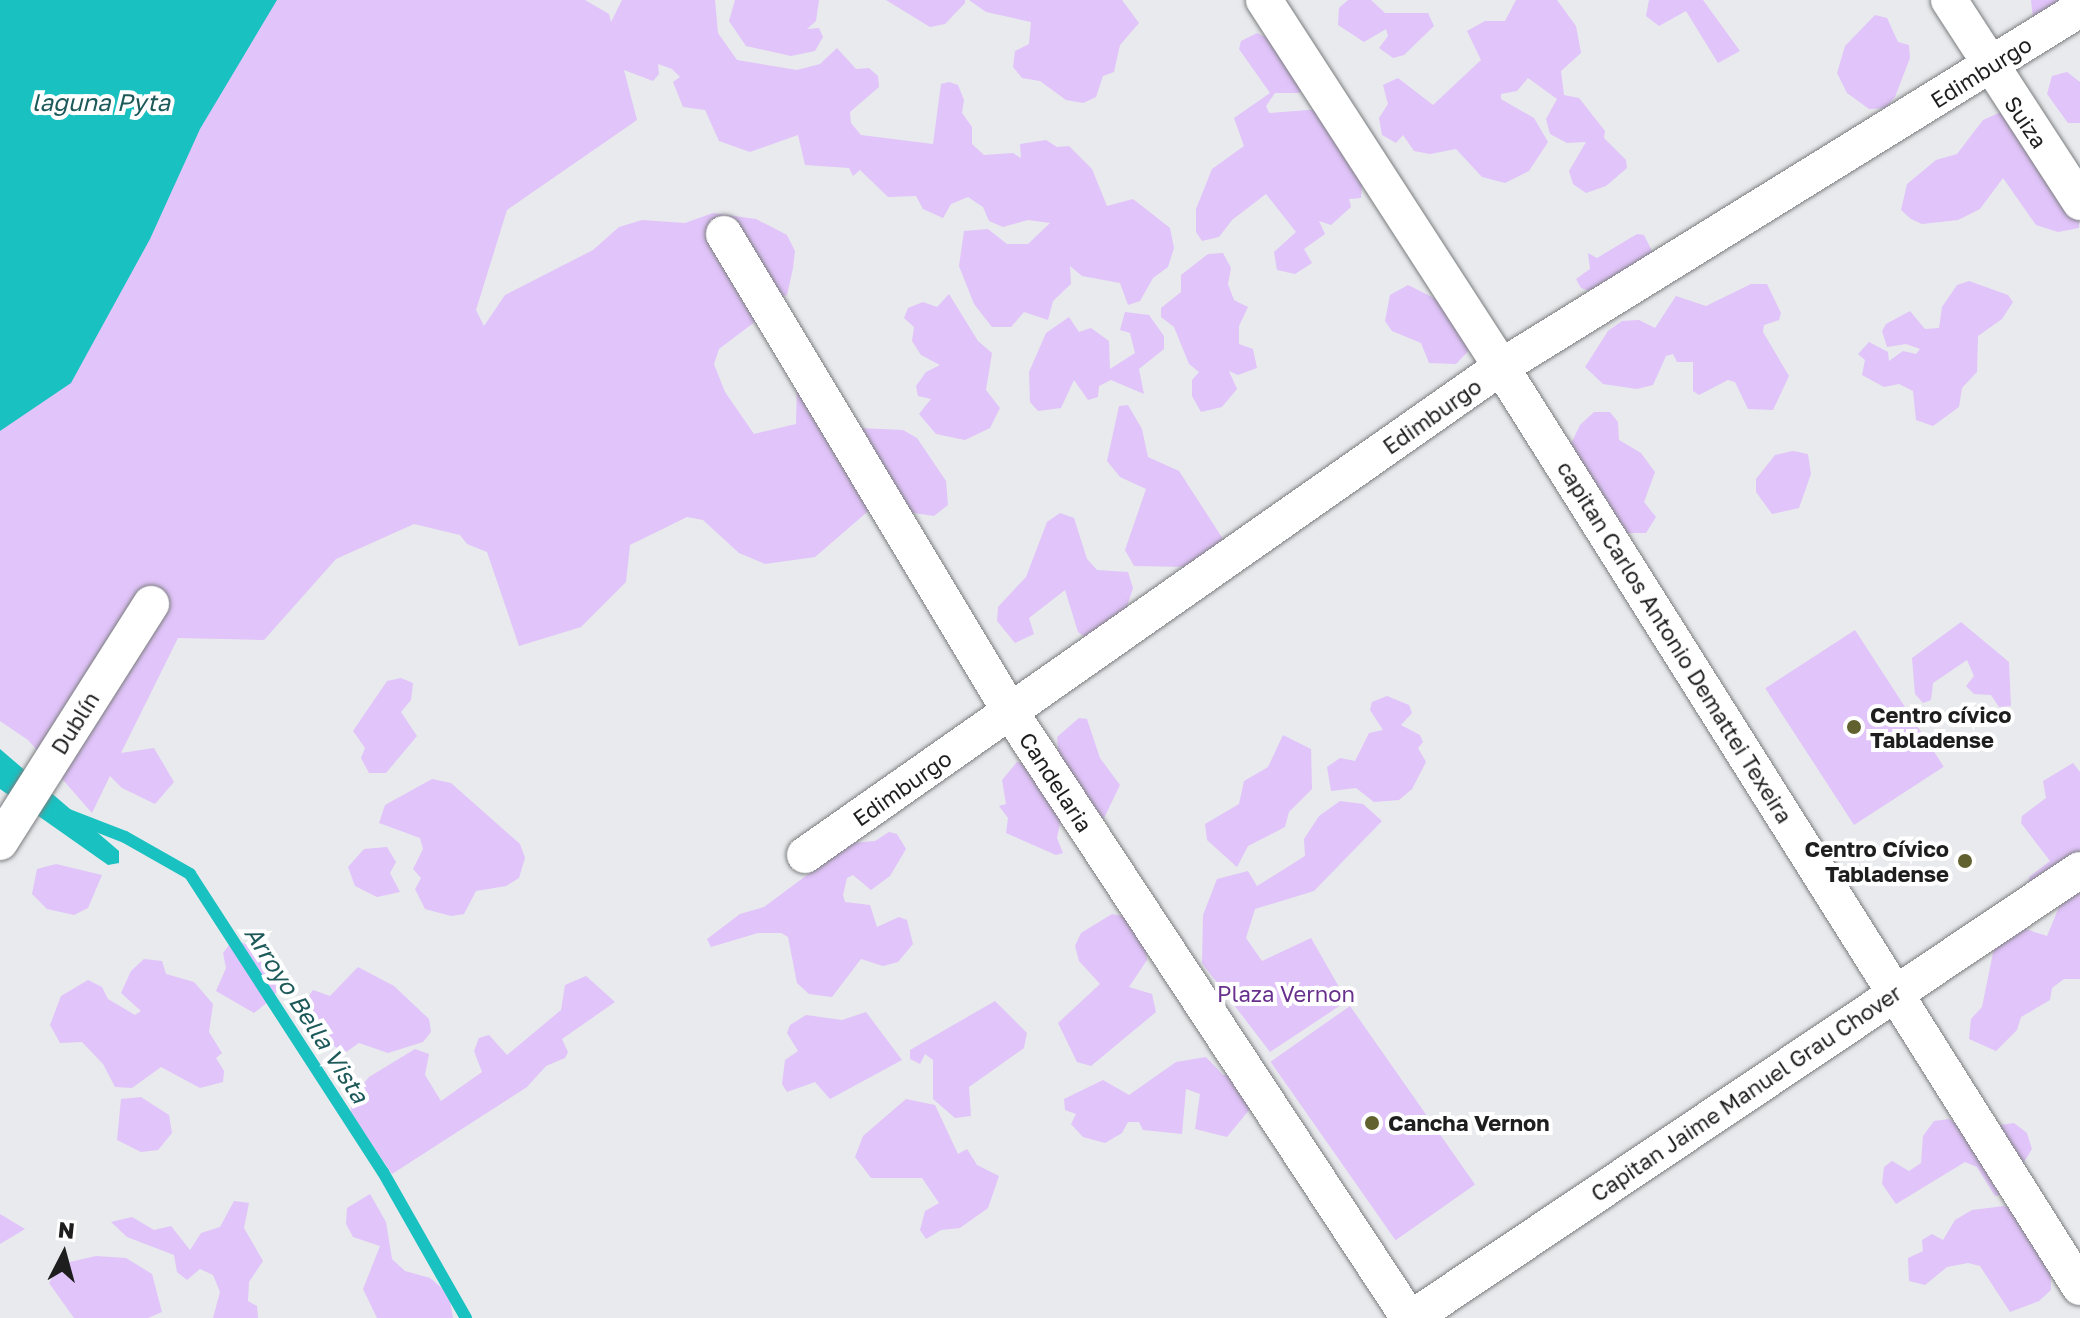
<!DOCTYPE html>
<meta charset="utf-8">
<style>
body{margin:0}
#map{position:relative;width:2080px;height:1318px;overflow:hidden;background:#e8eaed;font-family:"Golos Text",sans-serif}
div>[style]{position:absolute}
.green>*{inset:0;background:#e1c4fa;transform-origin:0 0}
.water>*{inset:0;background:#1ac1c1}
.stream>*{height:12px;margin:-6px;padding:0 6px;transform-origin:6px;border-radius:6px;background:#1ac1c1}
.roads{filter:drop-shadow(0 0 2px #7a7c7e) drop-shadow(0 0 2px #7a7c7e)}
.minor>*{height:36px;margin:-18px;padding:0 18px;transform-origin:18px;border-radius:18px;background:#fff}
.dots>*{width:22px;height:22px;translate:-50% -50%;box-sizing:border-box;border:4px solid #fff;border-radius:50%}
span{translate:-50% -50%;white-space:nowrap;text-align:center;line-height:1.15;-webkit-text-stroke:8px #fff;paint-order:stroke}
.street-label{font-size:22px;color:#1e1e1f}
.poi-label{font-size:22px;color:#1e1e1f;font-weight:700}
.left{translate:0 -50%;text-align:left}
.right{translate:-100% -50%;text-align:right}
.park-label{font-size:22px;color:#68308d}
.water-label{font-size:24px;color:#1d5959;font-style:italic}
.north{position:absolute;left:24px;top:1214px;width:80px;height:80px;-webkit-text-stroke:6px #fff;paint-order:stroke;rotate:6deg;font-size:22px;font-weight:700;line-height:32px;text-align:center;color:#1e1e1f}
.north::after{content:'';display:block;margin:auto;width:28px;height:36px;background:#1e1e1f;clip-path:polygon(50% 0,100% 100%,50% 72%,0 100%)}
</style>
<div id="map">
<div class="green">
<i style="clip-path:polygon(0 0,585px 0,609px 14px,611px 22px,622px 0,715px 0,718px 33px,737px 60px,797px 70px,820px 64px,837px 48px,856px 69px,869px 68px,878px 76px,879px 87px,850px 112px,851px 123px,861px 135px,933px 144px,941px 84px,949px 82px,958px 85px,964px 100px,962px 113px,972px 127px,972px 144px,984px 155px,1013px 153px,1021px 158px,1020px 144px,1046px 140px,1057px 147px,1069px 146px,1092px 169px,1107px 206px,1133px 199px,1170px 228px,1174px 248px,1168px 267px,1153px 278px,1140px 301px,1128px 305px,1120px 283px,1082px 276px,1070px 266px,1071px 284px,1053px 301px,1048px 320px,1024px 312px,1011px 327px,992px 327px,974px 304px,959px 266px,964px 231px,988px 229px,1007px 244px,1028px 244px,1050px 223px,1028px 220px,1003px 227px,989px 221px,983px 207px,968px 197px,951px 204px,943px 218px,923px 209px,916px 196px,888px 197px,860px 170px,853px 176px,849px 168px,805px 165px,798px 135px,750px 152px,719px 141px,705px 110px,683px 107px,673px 82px,680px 77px,672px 69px,658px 64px,659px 74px,653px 81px,624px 70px,637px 120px,507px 210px,476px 310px,484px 326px,505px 295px,593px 250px,619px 227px,642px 220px,685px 223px,713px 213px,756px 219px,787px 235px,795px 251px,793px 268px,787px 295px,772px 301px,756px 321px,719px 349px,714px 364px,725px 392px,754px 434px,796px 424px,797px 384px,860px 428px,903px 430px,917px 438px,946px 481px,948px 505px,934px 516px,873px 507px,815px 557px,765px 564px,739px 553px,703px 520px,687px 517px,630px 545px,626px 582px,581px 627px,519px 646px,487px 552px,467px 544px,460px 535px,414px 524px,336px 559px,264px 640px,178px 638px,121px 753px,154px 748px,174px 782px,155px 804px,122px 788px,110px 776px,92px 813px,28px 740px,0 721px)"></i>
<i style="clip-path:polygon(735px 0,819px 0,816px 21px,807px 29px,819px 28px,823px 37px,815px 51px,791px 56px,746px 46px,729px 21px)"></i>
<i style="clip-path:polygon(886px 0,965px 0,965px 3px,945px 24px,930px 27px)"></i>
<i style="clip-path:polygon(969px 0,1122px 0,1139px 23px,1120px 45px,1114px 72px,1103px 76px,1096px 97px,1083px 103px,1066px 100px,1040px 81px,1022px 78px,1013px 67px,1015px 51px,1029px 44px,1031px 22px,986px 12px)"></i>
<i style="clip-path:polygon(1348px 0,1371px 0,1385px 13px,1428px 13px,1434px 26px,1404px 55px,1393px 58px,1379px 48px,1388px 36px,1386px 29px,1364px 42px,1338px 25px,1339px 8px)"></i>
<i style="clip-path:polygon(1516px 0,1557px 0,1576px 26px,1581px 53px,1561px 71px,1564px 95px,1579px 98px,1605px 131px,1604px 138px,1626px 160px,1627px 168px,1606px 186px,1586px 193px,1573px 184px,1569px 171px,1586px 142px,1567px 143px,1550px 134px,1546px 119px,1557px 99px,1528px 78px,1517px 91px,1501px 94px,1501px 99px,1534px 118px,1548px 142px,1529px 171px,1505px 183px,1482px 177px,1456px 149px,1430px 154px,1414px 151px,1403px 135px,1396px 143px,1382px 135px,1379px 118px,1388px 104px,1383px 85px,1398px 78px,1433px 105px,1481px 60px,1467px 31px,1485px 21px,1505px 21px)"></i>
<i style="clip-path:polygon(1649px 0,1703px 0,1740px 51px,1718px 63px,1686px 11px,1659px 26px,1646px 16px)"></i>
<i style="clip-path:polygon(2031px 0,2080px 0,2033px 18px)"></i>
<i style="clip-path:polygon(1875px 15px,1887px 18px,1898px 42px,1909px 45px,1910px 58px,1895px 97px,1886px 108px,1869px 109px,1847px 93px,1837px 73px,1845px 46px)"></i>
<i style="clip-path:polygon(1257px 33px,1286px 47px,1305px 87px,1299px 93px,1275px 93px,1266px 106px,1269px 113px,1320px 109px,1347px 148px,1344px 158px,1363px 175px,1361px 198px,1349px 199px,1351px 207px,1331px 225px,1319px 221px,1325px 234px,1304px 249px,1312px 263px,1295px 274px,1277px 270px,1274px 252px,1296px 232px,1266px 194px,1232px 220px,1219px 237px,1202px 241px,1196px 232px,1196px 209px,1212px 169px,1244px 146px,1234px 118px,1270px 93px,1239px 49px,1241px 41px)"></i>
<i style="clip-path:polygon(2067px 72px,2080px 82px,2080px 123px,2068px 123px,2047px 94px,2052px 76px)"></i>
<i style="clip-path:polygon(2001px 112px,2080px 189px,2079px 228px,2058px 232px,2036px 225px,2003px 178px,1980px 209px,1958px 220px,1922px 224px,1911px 219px,1901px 210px,1907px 184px,1936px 160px,1957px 154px,1983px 120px)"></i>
<i style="clip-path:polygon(1637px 234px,1644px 235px,1653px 253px,1605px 296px,1581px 288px,1576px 279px,1590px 269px,1588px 253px,1597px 258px)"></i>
<i style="clip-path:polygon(1223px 253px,1231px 268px,1228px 284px,1234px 300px,1248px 307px,1239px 326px,1239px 344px,1253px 349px,1257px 368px,1238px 375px,1229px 371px,1237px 389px,1222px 407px,1201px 412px,1192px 396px,1192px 380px,1199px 372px,1189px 364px,1174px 327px,1161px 317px,1161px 308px,1181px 292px,1181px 275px,1208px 254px)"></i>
<i style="clip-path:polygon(1969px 281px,2008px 295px,2013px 302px,2002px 319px,1978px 336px,1977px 372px,1962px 388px,1959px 407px,1933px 426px,1916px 420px,1913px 391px,1899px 384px,1884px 387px,1862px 375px,1865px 360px,1858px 354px,1869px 342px,1888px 352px,1889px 361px,1903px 351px,1916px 354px,1920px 349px,1906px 344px,1887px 347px,1882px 331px,1886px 324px,1910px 311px,1925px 329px,1939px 328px,1942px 307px,1957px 285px)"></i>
<i style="clip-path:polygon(1751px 284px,1767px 284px,1781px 313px,1779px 320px,1764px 325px,1763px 332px,1789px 376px,1773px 410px,1748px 409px,1735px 382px,1728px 380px,1699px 395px,1693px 391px,1693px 362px,1677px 362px,1673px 354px,1666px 356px,1653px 385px,1637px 389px,1603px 384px,1585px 367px,1608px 331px,1622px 321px,1639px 320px,1655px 328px,1676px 296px,1706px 306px)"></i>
<i style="clip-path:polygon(1408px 285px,1442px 302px,1476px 343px,1456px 364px,1429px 363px,1421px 343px,1392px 331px,1385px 321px,1390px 295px)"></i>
<i style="clip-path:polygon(949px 294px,978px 341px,992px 353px,986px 390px,1000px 408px,990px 428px,965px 440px,936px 434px,919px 414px,931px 399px,918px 396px,916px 386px,926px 372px,940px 365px,921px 355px,912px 341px,914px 327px,904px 318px,908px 308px,923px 302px,937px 307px)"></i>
<i style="clip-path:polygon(1125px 312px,1149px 315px,1164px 336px,1164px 349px,1139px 369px,1144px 394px,1111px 380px,1099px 386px,1098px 397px,1088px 400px,1074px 380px,1061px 408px,1038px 411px,1030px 402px,1029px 372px,1046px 333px,1069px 317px,1079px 332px,1091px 328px,1109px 341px,1110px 369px,1135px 353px,1130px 333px,1120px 330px)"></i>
<i style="clip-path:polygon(1128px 405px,1142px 429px,1148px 457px,1179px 471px,1223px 539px,1188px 567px,1134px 566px,1125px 550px,1146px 489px,1120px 477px,1107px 461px,1119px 406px)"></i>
<i style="clip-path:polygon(1594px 412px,1610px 412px,1618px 422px,1619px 440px,1641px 453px,1655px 472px,1644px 502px,1656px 517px,1646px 533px,1620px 533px,1570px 446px,1580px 425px)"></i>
<i style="clip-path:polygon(1793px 451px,1808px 454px,1811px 474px,1799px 508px,1772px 514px,1756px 492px,1756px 479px,1775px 455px)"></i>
<i style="clip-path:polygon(1060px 513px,1074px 518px,1087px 559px,1097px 570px,1128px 572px,1133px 588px,1122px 622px,1092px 642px,1078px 632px,1065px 590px,1029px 618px,1034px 634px,1015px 643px,997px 621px,998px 607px,1026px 577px,1047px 522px)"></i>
<i style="clip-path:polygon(1961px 622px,2009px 662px,2011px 706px,1999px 707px,1991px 695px,1974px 694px,1966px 686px,1974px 676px,1967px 660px,1933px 683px,1931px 700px,1923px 703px,1915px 694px,1912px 658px)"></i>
<i style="left:1855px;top:630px;width:163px;height:107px;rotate:57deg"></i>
<i style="clip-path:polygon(401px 678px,413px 683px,411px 700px,401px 712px,417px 736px,386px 773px,369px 773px,361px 758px,365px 748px,353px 731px,387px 681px)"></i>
<i style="clip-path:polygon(1387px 696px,1409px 705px,1412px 713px,1401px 725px,1420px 735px,1423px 742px,1418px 748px,1426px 762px,1412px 789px,1399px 800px,1374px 802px,1356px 788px,1331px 791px,1327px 767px,1340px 758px,1355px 761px,1369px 733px,1383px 730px,1370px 710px,1372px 702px)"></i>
<i style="clip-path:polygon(1079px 718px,1087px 719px,1100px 758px,1120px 785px,1104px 818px,1088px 814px,1059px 763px,1057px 737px)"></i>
<i style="clip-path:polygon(1283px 735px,1311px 749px,1312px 789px,1289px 812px,1285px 827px,1248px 846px,1237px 867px,1207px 840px,1205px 824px,1239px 804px,1244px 781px,1268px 767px)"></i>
<i style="clip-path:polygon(1017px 762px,1043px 767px,1065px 799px,1057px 838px,1063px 853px,1056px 855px,1006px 833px,1008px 818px,999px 806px,1006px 804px,1002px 780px)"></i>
<i style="clip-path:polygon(2073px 763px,2080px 772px,2080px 874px,2028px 895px,2029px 877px,2050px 861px,2021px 823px,2022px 816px,2046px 798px,2043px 781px)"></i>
<i style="clip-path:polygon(432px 779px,451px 783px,520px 844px,525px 858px,519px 878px,506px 886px,476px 891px,464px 914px,451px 916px,425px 909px,415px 889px,421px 878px,413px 869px,423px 849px,420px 838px,379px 823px,385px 805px)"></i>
<i style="clip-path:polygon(1340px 801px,1363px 804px,1382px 821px,1314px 891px,1255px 909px,1246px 938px,1262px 961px,1311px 938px,1347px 1001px,1270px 1052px,1202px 963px,1203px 915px,1217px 879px,1248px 871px,1257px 886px,1305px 856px,1304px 839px,1319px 816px)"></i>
<i style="clip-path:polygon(889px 832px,897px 834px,906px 849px,890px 876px,871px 890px,853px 875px,847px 878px,843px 895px,845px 902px,870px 905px,877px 927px,899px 917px,907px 920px,913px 944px,898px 962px,883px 966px,861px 959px,832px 997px,809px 994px,797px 983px,788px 937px,781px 933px,758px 933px,711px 947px,707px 939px,740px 914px,764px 907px,850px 843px,875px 841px)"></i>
<i style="clip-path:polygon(387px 847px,396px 862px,390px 873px,400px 892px,377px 897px,355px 886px,348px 867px,364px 849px)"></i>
<i style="clip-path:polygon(56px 864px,102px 875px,88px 908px,74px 915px,47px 909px,32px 894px,37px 869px)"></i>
<i style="clip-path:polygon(2080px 888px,2080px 979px,2064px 979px,2052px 988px,2050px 1000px,2021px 1017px,2017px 1030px,1996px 1051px,1969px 1039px,1971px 1019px,1982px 1007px,1994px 948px,2016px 926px,2047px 936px,2066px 890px)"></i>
<i style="clip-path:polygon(1112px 914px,1126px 917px,1144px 936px,1147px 960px,1129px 987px,1152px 994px,1156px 1012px,1091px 1066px,1077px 1062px,1058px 1023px,1100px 984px,1079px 961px,1075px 946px,1081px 933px)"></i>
<i style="clip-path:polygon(233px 940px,249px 945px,266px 967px,265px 959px,284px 978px,273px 998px,254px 1013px,216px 991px,226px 968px,223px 953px)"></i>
<i style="clip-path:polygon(144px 959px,162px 961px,166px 974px,194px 982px,213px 1004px,209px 1032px,222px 1053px,216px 1058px,224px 1071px,223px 1082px,200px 1088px,161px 1067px,132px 1088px,115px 1087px,103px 1064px,82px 1042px,60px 1043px,50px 1025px,61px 996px,88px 980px,102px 987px,108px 999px,135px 1015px,141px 1011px,121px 993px,131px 971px)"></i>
<i style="clip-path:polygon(358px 967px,394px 986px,429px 1019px,431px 1032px,423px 1042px,388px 1053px,359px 1043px,346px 1052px,323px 1041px,309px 1019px,308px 997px,313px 990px,330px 996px)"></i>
<i style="clip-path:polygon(586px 976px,615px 1002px,562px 1039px,568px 1052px,565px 1058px,546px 1066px,527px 1087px,392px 1174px,351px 1113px,352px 1097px,369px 1077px,415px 1049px,429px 1054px,425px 1075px,441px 1101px,482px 1072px,474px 1051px,479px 1038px,489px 1035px,507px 1055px,561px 1010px,565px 985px)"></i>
<i style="clip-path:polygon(995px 1001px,1027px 1033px,1024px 1048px,969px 1087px,971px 1116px,955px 1118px,933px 1099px,933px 1060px,925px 1054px,920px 1064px,910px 1059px,910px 1050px)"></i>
<i style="left:1350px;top:1006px;width:218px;height:97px;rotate:55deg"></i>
<i style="clip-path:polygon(866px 1012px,902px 1060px,830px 1099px,815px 1082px,787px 1092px,782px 1084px,785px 1060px,798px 1051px,787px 1033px,790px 1025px,806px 1015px,842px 1020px)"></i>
<i style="clip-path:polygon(1206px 1057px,1223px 1075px,1254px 1074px,1259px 1098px,1227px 1137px,1195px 1129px,1200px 1094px,1186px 1089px,1182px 1134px,1143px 1130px,1139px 1122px,1128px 1122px,1122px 1133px,1105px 1143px,1083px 1137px,1071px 1124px,1076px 1114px,1065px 1110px,1064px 1099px,1103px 1080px,1129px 1095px,1176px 1062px)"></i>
<i style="clip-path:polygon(141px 1097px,169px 1115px,172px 1133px,158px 1150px,141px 1152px,117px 1140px,121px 1099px)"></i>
<i style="clip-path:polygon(906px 1099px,935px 1105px,958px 1154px,967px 1149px,977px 1165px,999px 1176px,988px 1208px,960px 1228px,941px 1230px,926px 1239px,920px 1230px,925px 1211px,939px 1203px,922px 1178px,871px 1178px,855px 1157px,863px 1136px)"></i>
<i style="clip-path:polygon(1949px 1119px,1964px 1130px,2014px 1123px,2027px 1133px,2032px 1149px,2004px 1194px,1995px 1196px,1977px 1167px,1965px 1162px,1896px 1204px,1882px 1184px,1884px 1167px,1892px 1161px,1909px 1171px,1921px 1163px,1923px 1136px,1934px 1121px)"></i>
<i style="clip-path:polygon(370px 1194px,386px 1222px,392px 1259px,405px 1271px,430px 1278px,449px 1294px,453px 1318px,377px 1318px,363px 1289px,380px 1246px,353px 1237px,346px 1224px,347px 1208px)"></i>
<i style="clip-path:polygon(234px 1201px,249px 1203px,244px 1228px,263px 1261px,249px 1282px,248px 1301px,257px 1306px,258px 1318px,213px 1318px,220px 1292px,213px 1275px,200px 1269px,187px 1280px,177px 1272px,174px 1255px,127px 1237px,111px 1222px,132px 1217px,154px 1230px,171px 1226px,190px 1250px,201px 1233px,220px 1227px)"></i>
<i style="clip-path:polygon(2004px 1206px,2038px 1218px,2050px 1243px,2051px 1290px,2039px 1301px,2010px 1312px,1980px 1266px,1968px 1263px,1947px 1267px,1925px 1285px,1909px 1281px,1908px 1258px,1923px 1251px,1922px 1240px,1932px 1234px,1943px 1240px,1955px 1220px,1972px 1210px)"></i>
<i style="clip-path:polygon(0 1214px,25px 1229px,0 1244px)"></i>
<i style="clip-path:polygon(96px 1256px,126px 1258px,152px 1274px,162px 1312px,148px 1318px,74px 1318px,49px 1283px,61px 1264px)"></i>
</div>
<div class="water">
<i style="clip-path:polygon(0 0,277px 0,200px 129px,150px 239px,71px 383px,0 431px)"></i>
<i style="clip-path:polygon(0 749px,119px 851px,119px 863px,108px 865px,0 789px)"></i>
</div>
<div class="stream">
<i style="left:66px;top:814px;width:63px;rotate:21.3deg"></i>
<i style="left:125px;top:837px;width:75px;rotate:29.6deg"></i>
<i style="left:190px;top:874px;width:355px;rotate:57.1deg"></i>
<i style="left:383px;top:1172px;width:168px;rotate:60.4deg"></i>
</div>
<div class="roads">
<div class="minor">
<i style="left:1264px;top:0;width:437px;rotate:57.1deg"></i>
<i style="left:1501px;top:367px;width:1087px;rotate:57.82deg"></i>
<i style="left:1949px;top:0;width:241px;rotate:57deg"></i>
<i style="left:724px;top:234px;width:558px;rotate:59.07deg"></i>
<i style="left:1011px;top:713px;width:724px;rotate:56.66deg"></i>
<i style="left:0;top:842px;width:282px;rotate:-57.6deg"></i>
<i style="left:805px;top:855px;width:850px;rotate:-35.04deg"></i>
<i style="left:1501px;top:367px;width:681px;rotate:-31.73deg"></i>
<i style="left:1412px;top:1318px;width:804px;rotate:-33.85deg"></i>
</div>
</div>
<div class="dots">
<i style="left:1854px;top:727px;background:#60612e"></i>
<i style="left:1965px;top:861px;background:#60612e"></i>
<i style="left:1372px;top:1123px;background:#60612e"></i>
</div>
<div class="street-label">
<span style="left:1981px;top:72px;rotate:-32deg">Edimburgo</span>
<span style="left:2026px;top:122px;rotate:56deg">Suiza</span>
<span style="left:1432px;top:416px;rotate:-35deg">Edimburgo</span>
<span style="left:1675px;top:642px;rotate:58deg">capitan Carlos Antonio Demattei Texeira</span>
<span style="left:75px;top:723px;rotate:-58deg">Dublín</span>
<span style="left:1056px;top:782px;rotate:57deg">Candelaria</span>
<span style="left:902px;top:788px;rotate:-35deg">Edimburgo</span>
<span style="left:1746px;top:1093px;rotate:-34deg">Capitan Jaime Manuel Grau Chover</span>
</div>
<div class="poi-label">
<span class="left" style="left:1870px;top:727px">Centro cívico<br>Tabladense</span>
<span class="right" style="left:1949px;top:861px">Centro Cívico<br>Tabladense</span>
<span class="left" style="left:1388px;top:1123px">Cancha Vernon</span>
</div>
<div class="park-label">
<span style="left:1286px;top:994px">Plaza Vernon</span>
</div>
<div class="water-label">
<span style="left:101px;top:102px">laguna Pyta</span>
<span style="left:307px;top:1014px;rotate:57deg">Arroyo Bella Vista</span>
</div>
<div class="north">N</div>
</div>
